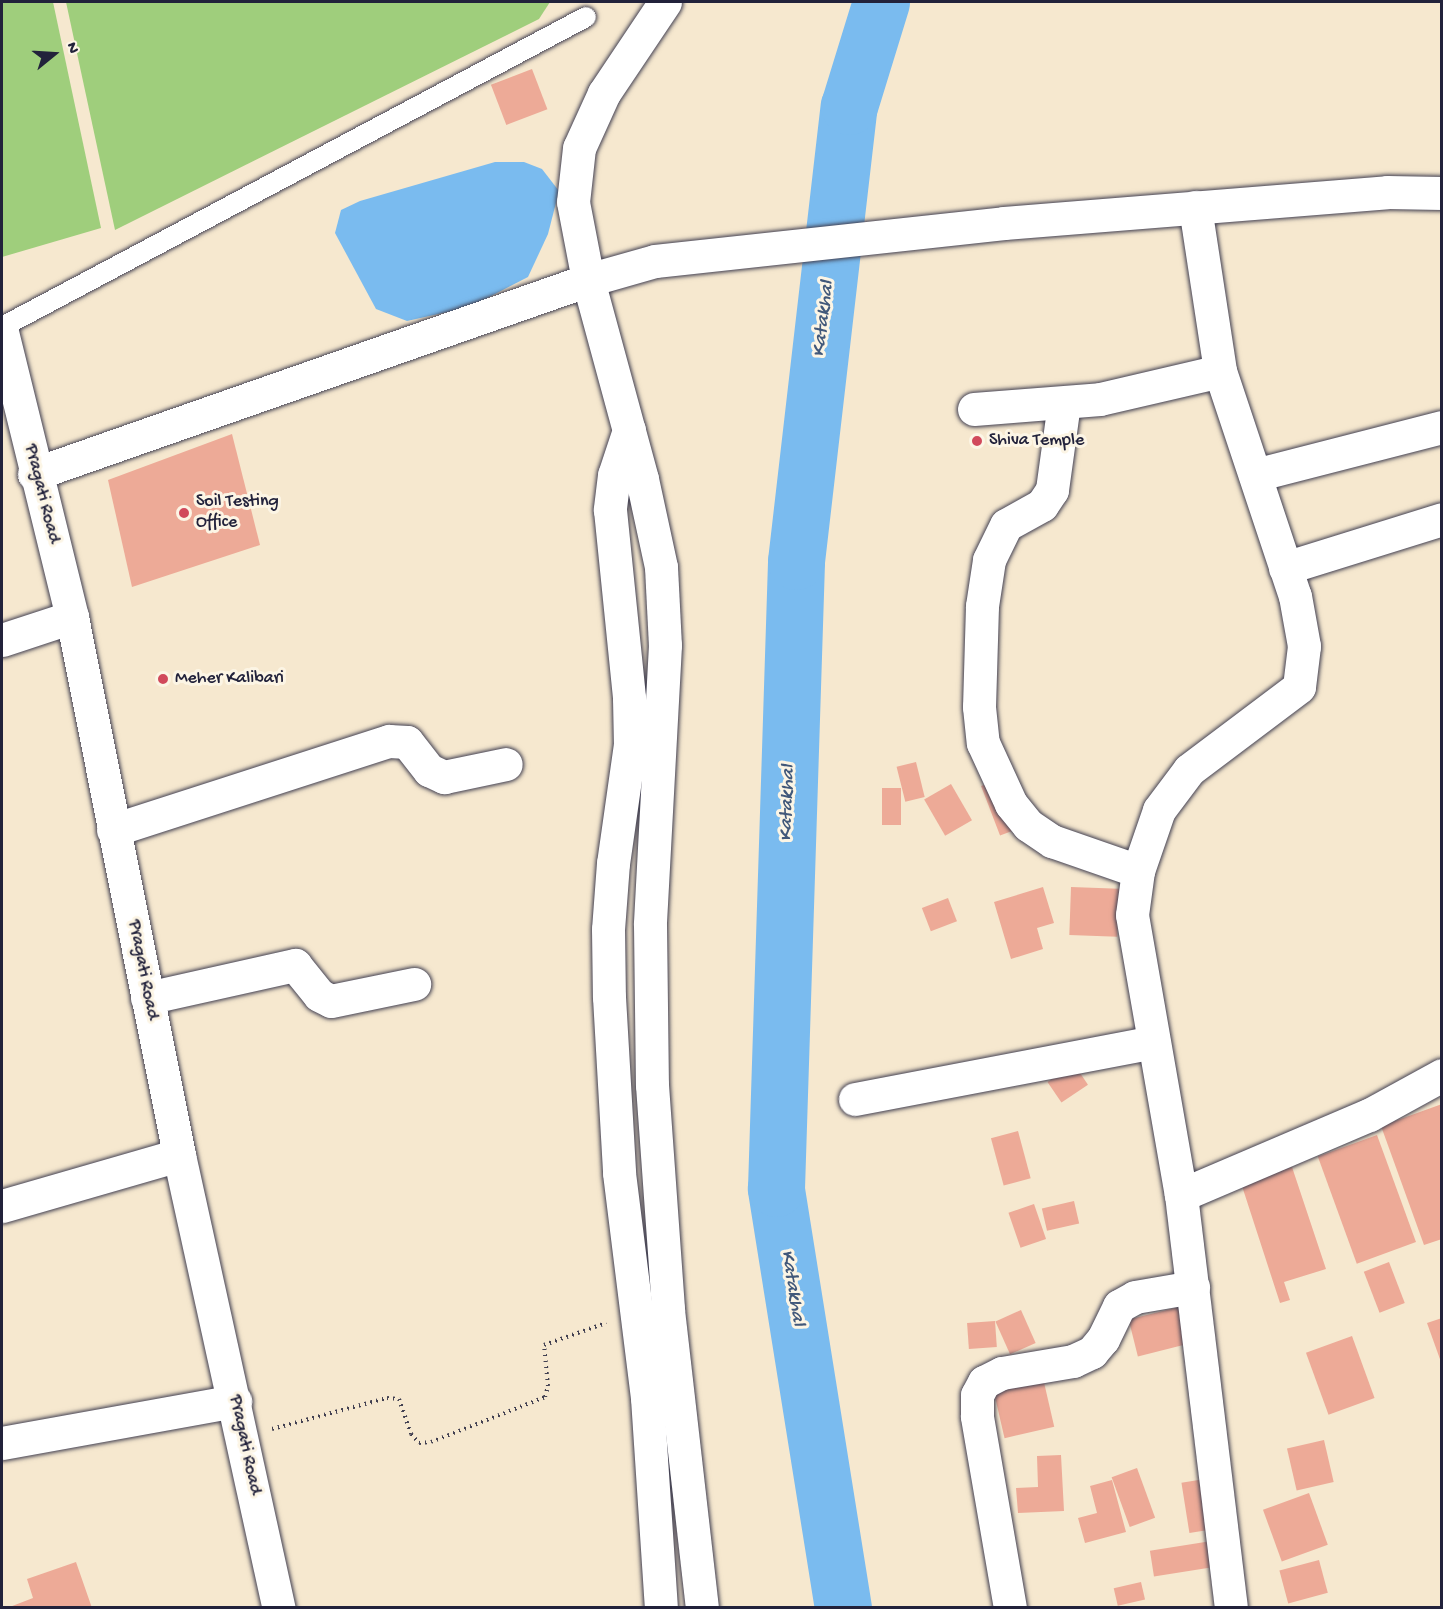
<!DOCTYPE html>
<style>
body{margin:0}
#map{position:relative;width:1443px;height:1609px;overflow:hidden;background:#f6e8cf;font-family:"Gochi Hand",sans-serif}
div>[style]{position:absolute}
.green>*{inset:0;background:#9fce7c}
.water>*{inset:0;background:#7abbef}
.river>*{height:57px;margin:-28.5px;padding:0 28.5px;transform-origin:28.5px;border-radius:28.5px;background:#7abbef}
.building>*{inset:0;background:#edaa97;transform-origin:0 0}
.path>*{height:4px;margin-top:-2px;transform-origin:0;background:repeating-linear-gradient(90deg,#424051 0 1.5px,transparent 0 6px)}
.roads{filter:drop-shadow(0 0 2px #424051) drop-shadow(0 0 2px #424051)}
.service>*{height:20px;margin:-10px;padding:0 10px;transform-origin:10px;border-radius:10px;background:#fff}
.minor>*{height:33px;margin:-16.5px;padding:0 16.5px;transform-origin:16.5px;border-radius:16.5px;background:#fff}
.tertiary>*{height:33px;margin:-16.5px;padding:0 16.5px;transform-origin:16.5px;border-radius:16.5px;background:#fff}
.dots>*{width:16px;height:16px;translate:-50% -50%;box-sizing:border-box;border:3px solid #fcf5e5;border-radius:50%}
span{translate:-50% -50%;white-space:nowrap;text-align:center;line-height:1.15;-webkit-text-stroke:6px #fcf5e5;paint-order:stroke}
.poi-label{font-size:18px;color:#22223b}
.left{translate:0 -50%;text-align:left}
.street-label{font-size:18px;color:#22223b}
.water-label{font-size:20px;color:#41587a;font-style:italic}
.frame{position:absolute;inset:0;border:3px solid #22223b;pointer-events:none}
.north{position:absolute;left:24px;top:24px;width:60px;height:60px;-webkit-text-stroke:4px #fcf5e5;paint-order:stroke;rotate:72deg;font-size:16px;font-weight:700;line-height:24px;text-align:center;color:#22223b}
.north::after{content:'';display:block;margin:auto;width:21px;height:27px;background:#22223b;clip-path:polygon(50% 0,100% 100%,50% 72%,0 100%)}
</style>
<div id="map">
<div class="green">
<i style="clip-path:polygon(2px 2px,53px 2px,101px 228px,2px 257px)"></i>
<i style="clip-path:polygon(66px 2px,550px 2px,539px 19px,115px 230px)"></i>
</div>
<div class="water">
<i style="clip-path:polygon(495px 162px,524px 162px,542px 169px,559px 191px,548px 234px,528px 277px,470px 307px,407px 321px,376px 309px,335px 233px,341px 210px,360px 201px)"></i>
</div>
<div class="river">
<i style="left:843px;top:1608px;width:425px;rotate:-99.1deg"></i>
<i style="left:776px;top:1188px;width:627px;rotate:-88.17deg"></i>
<i style="left:796px;top:561px;width:458px;rotate:-83.4deg"></i>
<i style="left:849px;top:106px;width:109px;rotate:-72.9deg"></i>
</div>
<div class="building">
<i style="left:532px;top:69px;width:43px;height:44px;rotate:69deg"></i>
<i style="clip-path:polygon(232px 434px,260px 545px,132px 587px,108px 480px)"></i>
<i style="left:916px;top:762px;width:36px;height:20px;rotate:76deg"></i>
<i style="left:1010px;top:775px;width:53px;height:31px;rotate:69deg"></i>
<i style="left:951px;top:784px;width:42px;height:31px;rotate:60deg"></i>
<i style="left:882px;top:788px;width:19px;height:37px"></i>
<i style="clip-path:polygon(1043px 887px,1054px 923px,1037px 928px,1043px 949px,1011px 959px,994px 902px)"></i>
<i style="left:1071px;top:887px;width:48px;height:48px;rotate:2deg"></i>
<i style="left:948px;top:898px;width:25px;height:28px;rotate:69deg"></i>
<i style="left:1074px;top:1064px;width:25px;height:32px;rotate:56deg"></i>
<i style="clip-path:polygon(1442px 1104px,1442px 1239px,1424px 1245px,1381px 1126px)"></i>
<i style="left:1018px;top:1131px;width:49px;height:28px;rotate:75deg"></i>
<i style="left:1377px;top:1135px;width:114px;height:63px;rotate:70deg"></i>
<i style="clip-path:polygon(1292px 1167px,1326px 1269px,1284px 1282px,1290px 1300px,1280px 1303px,1241px 1183px)"></i>
<i style="left:1074px;top:1201px;width:23px;height:33px;rotate:77deg"></i>
<i style="left:1034px;top:1204px;width:37px;height:27px;rotate:71deg"></i>
<i style="left:1389px;top:1262px;width:44px;height:27px;rotate:69deg"></i>
<i style="left:1183px;top:1306px;width:38px;height:56px;rotate:76deg"></i>
<i style="left:1021px;top:1310px;width:36px;height:28px;rotate:66deg"></i>
<i style="clip-path:polygon(1442px 1318px,1442px 1362px,1441px 1362px,1427px 1323px)"></i>
<i style="left:995px;top:1321px;width:26px;height:28px;rotate:86deg"></i>
<i style="left:1352px;top:1336px;width:66px;height:49px;rotate:70deg"></i>
<i style="left:1043px;top:1378px;width:50px;height:51px;rotate:77deg"></i>
<i style="left:1324px;top:1440px;width:43px;height:38px;rotate:77deg"></i>
<i style="clip-path:polygon(1061px 1455px,1064px 1511px,1018px 1513px,1016px 1488px,1038px 1487px,1037px 1456px)"></i>
<i style="left:1137px;top:1468px;width:53px;height:27px;rotate:70deg"></i>
<i style="left:1217px;top:1477px;width:51px;height:36px;rotate:81deg"></i>
<i style="clip-path:polygon(1112px 1480px,1126px 1532px,1085px 1543px,1078px 1518px,1097px 1513px,1090px 1486px)"></i>
<i style="left:1309px;top:1493px;width:55px;height:49px;rotate:70deg"></i>
<i style="left:1224px;top:1539px;width:26px;height:75px;rotate:81deg"></i>
<i style="left:1319px;top:1560px;width:34px;height:41px;rotate:75deg"></i>
<i style="clip-path:polygon(76px 1562px,92px 1608px,7px 1608px,33px 1598px,27px 1579px)"></i>
<i style="left:1141px;top:1582px;width:18px;height:28px;rotate:77deg"></i>
</div>
<div class="path">
<i style="left:272px;top:1429px;width:119px;rotate:-15.1deg"></i>
<i style="left:387px;top:1398px;width:12px;rotate:5deg"></i>
<i style="left:399px;top:1399px;width:37px;rotate:71deg"></i>
<i style="left:411px;top:1434px;width:12px;rotate:48deg"></i>
<i style="left:419px;top:1443px;width:12px;rotate:-5deg"></i>
<i style="left:431px;top:1442px;width:123px;rotate:-21.5deg"></i>
<i style="left:545px;top:1397px;width:11px;rotate:-75deg"></i>
<i style="left:548px;top:1386px;width:41px;rotate:-95.6deg"></i>
<i style="left:544px;top:1345px;width:66px;rotate:-19.5deg"></i>
</div>
<div class="roads">
<div class="service">
<i style="left:2px;top:327px;width:661px;rotate:-27.96deg"></i>
</div>
<div class="minor">
<i style="left:665px;top:2px;width:110px;rotate:123.8deg"></i>
<i style="left:604px;top:93px;width:60px;rotate:114.4deg"></i>
<i style="left:579px;top:148px;width:54px;rotate:96.3deg"></i>
<i style="left:573px;top:202px;width:79px;rotate:79.1deg"></i>
<i style="left:588px;top:280px;width:206px;rotate:74.8deg"></i>
<i style="left:642px;top:479px;width:90px;rotate:77.8deg"></i>
<i style="left:661px;top:567px;width:78px;rotate:87.1deg"></i>
<i style="left:665px;top:645px;width:280px;rotate:93.1deg"></i>
<i style="left:650px;top:925px;width:160px;rotate:89.3deg"></i>
<i style="left:652px;top:1085px;width:226px;rotate:85.9deg"></i>
<i style="left:668px;top:1310px;width:300px;rotate:83.5deg"></i>
<i style="left:1064px;top:403px;width:88px;rotate:97.9deg"></i>
<i style="left:1052px;top:490px;width:18px;rotate:124deg"></i>
<i style="left:1042px;top:505px;width:41px;rotate:150.9deg"></i>
<i style="left:1006px;top:525px;width:39px;rotate:116deg"></i>
<i style="left:989px;top:560px;width:47px;rotate:98.7deg"></i>
<i style="left:982px;top:606px;width:101px;rotate:91.7deg"></i>
<i style="left:979px;top:707px;width:36px;rotate:84deg"></i>
<i style="left:983px;top:743px;width:67px;rotate:65.3deg"></i>
<i style="left:1011px;top:804px;width:27px;rotate:51deg"></i>
<i style="left:1028px;top:825px;width:29px;rotate:34deg"></i>
<i style="left:1052px;top:841px;width:91px;rotate:19.2deg"></i>
<i style="left:974px;top:409px;width:126px;rotate:-4.5deg"></i>
<i style="left:1100px;top:399px;width:123px;rotate:-13.1deg"></i>
<i style="left:629px;top:430px;width:47px;rotate:108.4deg"></i>
<i style="left:614px;top:475px;width:35px;rotate:97deg"></i>
<i style="left:610px;top:510px;width:189px;rotate:84.2deg"></i>
<i style="left:629px;top:698px;width:46px;rotate:88.8deg"></i>
<i style="left:630px;top:744px;width:120px;rotate:98.1deg"></i>
<i style="left:613px;top:863px;width:66px;rotate:94.3deg"></i>
<i style="left:608px;top:929px;width:68px;rotate:89.2deg"></i>
<i style="left:609px;top:997px;width:176px;rotate:86.7deg"></i>
<i style="left:619px;top:1173px;width:227px;rotate:82.9deg"></i>
<i style="left:647px;top:1398px;width:210px;rotate:86.2deg"></i>
<i style="left:1255px;top:475px;width:193px;rotate:-14.4deg"></i>
<i style="left:1285px;top:568px;width:164px;rotate:-17.3deg"></i>
<i style="left:2px;top:640px;width:74px;rotate:-18.2deg"></i>
<i style="left:113px;top:830px;width:290px;rotate:-17.9deg"></i>
<i style="left:389px;top:741px;width:18px;rotate:3deg"></i>
<i style="left:407px;top:742px;width:36px;rotate:52deg"></i>
<i style="left:429px;top:770px;width:17px;rotate:25deg"></i>
<i style="left:444px;top:777px;width:63px;rotate:-11.8deg"></i>
<i style="left:147px;top:998px;width:152px;rotate:-12.6deg"></i>
<i style="left:295px;top:965px;width:38px;rotate:51deg"></i>
<i style="left:319px;top:995px;width:13px;rotate:27deg"></i>
<i style="left:331px;top:1001px;width:85px;rotate:-11.6deg"></i>
<i style="left:855px;top:1099px;width:304px;rotate:-10.8deg"></i>
<i style="left:1181px;top:1195px;width:204px;rotate:-23.1deg"></i>
<i style="left:1369px;top:1115px;width:83px;rotate:-28.7deg"></i>
<i style="left:2px;top:1206px;width:184px;rotate:-16.1deg"></i>
<i style="left:2px;top:1443px;width:237px;rotate:-10.2deg"></i>
<i style="left:1010px;top:1608px;width:195px;rotate:-99.8deg"></i>
<i style="left:977px;top:1416px;width:21px;rotate:-90deg"></i>
<i style="left:977px;top:1395px;width:15px;rotate:-62deg"></i>
<i style="left:984px;top:1382px;width:20px;rotate:-27deg"></i>
<i style="left:1002px;top:1373px;width:72px;rotate:-9.6deg"></i>
<i style="left:1073px;top:1361px;width:21px;rotate:-25deg"></i>
<i style="left:1092px;top:1352px;width:17px;rotate:-50deg"></i>
<i style="left:1103px;top:1339px;width:37px;rotate:-64deg"></i>
<i style="left:1119px;top:1306px;width:18px;rotate:-29deg"></i>
<i style="left:1135px;top:1297px;width:59px;rotate:-9.8deg"></i>
</div>
<div class="tertiary">
<i style="left:1195px;top:207px;width:166px;rotate:81.3deg"></i>
<i style="left:1220px;top:371px;width:237px;rotate:71.6deg"></i>
<i style="left:1295px;top:596px;width:51px;rotate:79.8deg"></i>
<i style="left:1304px;top:646px;width:41px;rotate:97deg"></i>
<i style="left:1299px;top:687px;width:138px;rotate:143deg"></i>
<i style="left:1189px;top:770px;width:50px;rotate:126.9deg"></i>
<i style="left:1159px;top:810px;width:65px;rotate:109deg"></i>
<i style="left:1138px;top:871px;width:44px;rotate:97.8deg"></i>
<i style="left:1132px;top:915px;width:284px;rotate:80.1deg"></i>
<i style="left:1181px;top:1195px;width:416px;rotate:83.1deg"></i>
<i style="left:2px;top:332px;width:293px;rotate:76.2deg"></i>
<i style="left:72px;top:617px;width:549px;rotate:78.75deg"></i>
<i style="left:179px;top:1155px;width:464px;rotate:77.6deg"></i>
<i style="left:34px;top:474px;width:587px;rotate:-19.3deg"></i>
<i style="left:588px;top:280px;width:70px;rotate:-15.8deg"></i>
<i style="left:655px;top:261px;width:351px;rotate:-6.2deg"></i>
<i style="left:1004px;top:223px;width:384px;rotate:-4.6deg"></i>
<i style="left:1387px;top:192px;width:55px;rotate:1deg"></i>
</div>
</div>
<div class="dots">
<i style="left:977px;top:441px;background:#d1495b"></i>
<i style="left:184px;top:513px;background:#d1495b"></i>
<i style="left:163px;top:679px;background:#d1495b"></i>
</div>
<div class="poi-label">
<span class="left" style="left:989px;top:441px">Shiva Temple</span>
<span class="left" style="left:196px;top:513px">Soil Testing<br>Office</span>
<span class="left" style="left:175px;top:679px">Meher Kalibari</span>
</div>
<div class="street-label">
<span style="left:41px;top:494px;rotate:76deg">Pragati Road</span>
<span style="left:142px;top:970px;rotate:79deg">Pragati Road</span>
<span style="left:244px;top:1445px;rotate:78deg">Pragati Road</span>
</div>
<div class="water-label">
<span style="left:824px;top:319px;rotate:-83deg">Katakhal</span>
<span style="left:788px;top:803px;rotate:-88deg">Katakhal</span>
<span style="left:792px;top:1288px;rotate:81deg">Katakhal</span>
</div>
<div class="frame"></div>
<div class="north">N</div>
</div>
